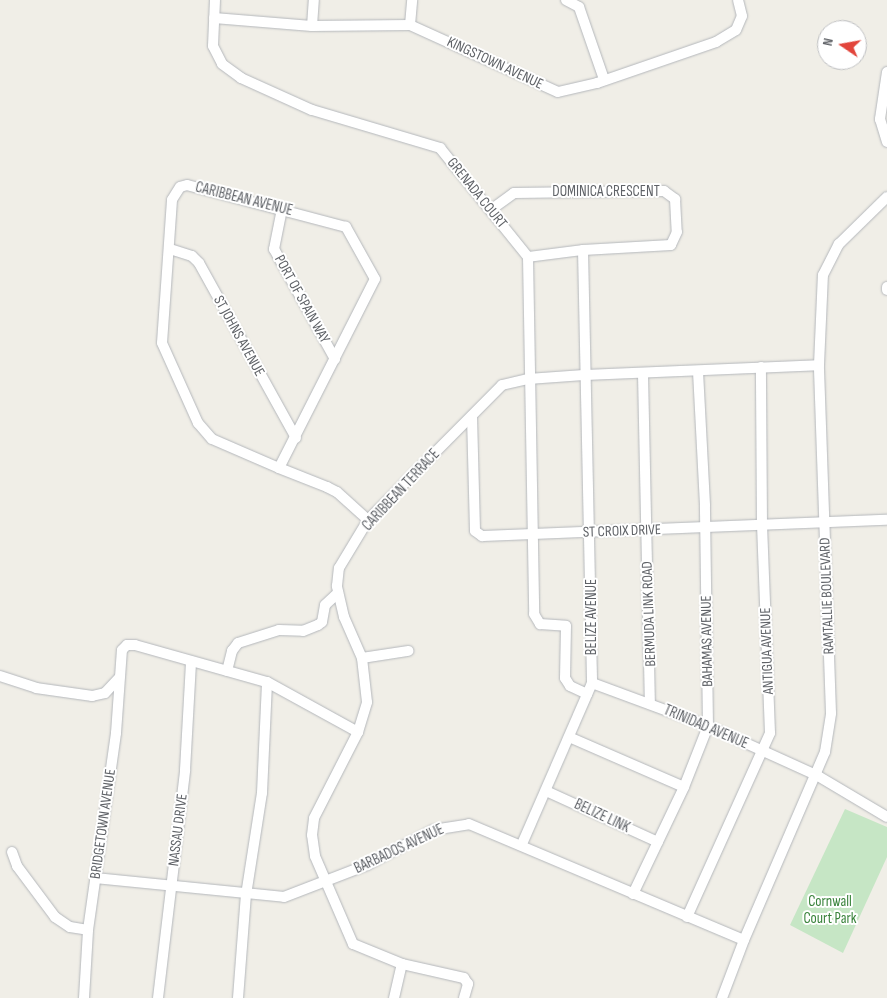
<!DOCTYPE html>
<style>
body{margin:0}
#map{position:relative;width:887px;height:998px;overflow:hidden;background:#f0eee7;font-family:"Sofia Sans Condensed",sans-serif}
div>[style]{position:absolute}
.green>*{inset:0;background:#c6e6c5}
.roads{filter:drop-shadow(0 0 1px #b4b7bb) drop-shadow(0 0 1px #b4b7bb)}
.minor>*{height:10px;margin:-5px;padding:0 5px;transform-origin:5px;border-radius:5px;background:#fff}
span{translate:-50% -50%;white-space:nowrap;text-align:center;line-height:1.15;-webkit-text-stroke:4px #fff;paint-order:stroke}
.street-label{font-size:15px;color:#5f6267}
.park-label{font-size:15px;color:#39833b}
.north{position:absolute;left:817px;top:20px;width:50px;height:50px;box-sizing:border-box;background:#fff;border:1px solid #bfc0c2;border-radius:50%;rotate:282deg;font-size:14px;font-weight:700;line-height:20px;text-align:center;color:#5f6267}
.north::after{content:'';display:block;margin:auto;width:18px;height:22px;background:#e2453b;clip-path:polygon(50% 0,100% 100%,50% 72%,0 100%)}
</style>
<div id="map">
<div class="green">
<i style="clip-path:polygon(845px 809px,887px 827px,887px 857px,843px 953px,790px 925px)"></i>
</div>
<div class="roads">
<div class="minor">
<i style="left:215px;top:0;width:46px;rotate:92.5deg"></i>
<i style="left:213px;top:46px;width:20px;rotate:63deg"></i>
<i style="left:222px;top:64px;width:24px;rotate:36deg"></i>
<i style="left:241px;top:78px;width:78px;rotate:24.3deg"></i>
<i style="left:312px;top:110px;width:134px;rotate:16.5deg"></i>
<i style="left:440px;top:148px;width:140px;rotate:51.1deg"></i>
<i style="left:528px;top:257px;width:357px;rotate:89deg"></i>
<i style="left:534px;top:614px;width:12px;rotate:59deg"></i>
<i style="left:540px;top:624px;width:26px;rotate:4deg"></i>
<i style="left:566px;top:626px;width:52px;rotate:91.1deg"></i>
<i style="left:565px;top:678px;width:9px;rotate:58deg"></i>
<i style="left:570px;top:686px;width:19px;rotate:25deg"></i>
<i style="left:566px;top:0;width:15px;rotate:28deg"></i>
<i style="left:579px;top:7px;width:76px;rotate:70.9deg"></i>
<i style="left:214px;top:18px;width:98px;rotate:4.7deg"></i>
<i style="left:312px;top:26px;width:98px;rotate:-0.6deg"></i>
<i style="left:410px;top:25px;width:162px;rotate:24.4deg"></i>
<i style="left:558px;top:92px;width:40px;rotate:-13deg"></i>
<i style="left:597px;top:83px;width:126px;rotate:-19deg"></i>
<i style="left:716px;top:42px;width:23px;rotate:-31deg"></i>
<i style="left:736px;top:30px;width:15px;rotate:-67deg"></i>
<i style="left:742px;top:16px;width:16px;rotate:-104deg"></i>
<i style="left:410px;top:25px;width:25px;rotate:-85deg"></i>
<i style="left:312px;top:26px;width:26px;rotate:-86deg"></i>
<i style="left:887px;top:72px;width:48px;rotate:98.5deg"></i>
<i style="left:880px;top:119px;width:24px;rotate:73deg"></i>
<i style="left:282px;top:209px;width:41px;rotate:101.3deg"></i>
<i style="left:274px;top:249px;width:126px;rotate:61deg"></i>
<i style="left:492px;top:209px;width:27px;rotate:-36deg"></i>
<i style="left:514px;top:193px;width:150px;rotate:-0.8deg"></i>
<i style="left:664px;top:191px;width:14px;rotate:36deg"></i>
<i style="left:675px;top:199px;width:33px;rotate:87deg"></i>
<i style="left:677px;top:232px;width:14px;rotate:115deg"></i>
<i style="left:671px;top:245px;width:88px;rotate:176.7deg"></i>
<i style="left:583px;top:250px;width:433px;rotate:88.8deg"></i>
<i style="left:592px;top:683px;width:176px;rotate:113.5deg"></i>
<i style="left:170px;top:249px;width:23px;rotate:18deg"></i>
<i style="left:192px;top:256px;width:10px;rotate:45deg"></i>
<i style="left:199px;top:263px;width:200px;rotate:61deg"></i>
<i style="left:528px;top:257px;width:55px;rotate:-7.3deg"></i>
<i style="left:887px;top:287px;width:3px;rotate:90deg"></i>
<i style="left:643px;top:374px;width:330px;rotate:88.8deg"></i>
<i style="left:472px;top:416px;width:115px;rotate:88.5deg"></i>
<i style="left:475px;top:531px;width:9px;rotate:36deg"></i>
<i style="left:482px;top:536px;width:405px;rotate:-2.3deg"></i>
<i style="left:279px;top:468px;width:212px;rotate:-63.1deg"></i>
<i style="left:375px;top:279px;width:60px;rotate:-119.1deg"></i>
<i style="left:346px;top:227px;width:164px;rotate:-165.2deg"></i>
<i style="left:187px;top:185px;width:7px;rotate:164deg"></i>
<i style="left:180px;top:187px;width:15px;rotate:122deg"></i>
<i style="left:172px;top:200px;width:143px;rotate:94deg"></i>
<i style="left:162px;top:343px;width:88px;rotate:65.8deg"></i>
<i style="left:198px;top:423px;width:21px;rotate:49deg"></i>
<i style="left:212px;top:439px;width:73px;rotate:23.4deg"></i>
<i style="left:279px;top:468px;width:52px;rotate:21.6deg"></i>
<i style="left:327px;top:487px;width:11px;rotate:27deg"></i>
<i style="left:337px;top:492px;width:42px;rotate:42.1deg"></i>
<i style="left:362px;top:658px;width:47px;rotate:-8.7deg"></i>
<i style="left:227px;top:671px;width:21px;rotate:-76deg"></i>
<i style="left:232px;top:651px;width:10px;rotate:-53deg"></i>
<i style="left:238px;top:643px;width:43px;rotate:-17.6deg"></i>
<i style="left:279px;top:630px;width:24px;rotate:2deg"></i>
<i style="left:303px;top:631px;width:16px;rotate:-22deg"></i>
<i style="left:318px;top:625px;width:5px;rotate:-37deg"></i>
<i style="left:322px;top:622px;width:17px;rotate:-80deg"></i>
<i style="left:325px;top:605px;width:18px;rotate:-43deg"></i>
<i style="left:0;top:676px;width:38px;rotate:18deg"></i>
<i style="left:36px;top:688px;width:57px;rotate:8.1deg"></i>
<i style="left:92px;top:696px;width:13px;rotate:-13deg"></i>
<i style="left:105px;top:693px;width:21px;rotate:-47deg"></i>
<i style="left:592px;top:683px;width:124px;rotate:20.3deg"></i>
<i style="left:708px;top:726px;width:121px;rotate:24.4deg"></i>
<i style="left:818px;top:776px;width:80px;rotate:30.7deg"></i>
<i style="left:569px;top:737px;width:125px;rotate:23.5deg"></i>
<i style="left:546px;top:791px;width:123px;rotate:24.5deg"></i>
<i style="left:12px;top:852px;width:15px;rotate:70deg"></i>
<i style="left:17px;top:866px;width:64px;rotate:53.3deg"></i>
<i style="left:55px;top:917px;width:18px;rotate:34deg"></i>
<i style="left:70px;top:927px;width:18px;rotate:9deg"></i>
<i style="left:95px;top:878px;width:190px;rotate:5.7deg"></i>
<i style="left:284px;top:897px;width:89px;rotate:-21.1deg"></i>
<i style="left:367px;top:865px;width:75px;rotate:-27.9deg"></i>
<i style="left:433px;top:830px;width:36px;rotate:-9deg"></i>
<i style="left:469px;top:824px;width:298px;rotate:22.9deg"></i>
<i style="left:633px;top:894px;width:119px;rotate:-64.5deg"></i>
<i style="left:684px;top:787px;width:66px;rotate:-68.5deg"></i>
<i style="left:708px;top:726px;width:221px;rotate:-90.8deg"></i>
<i style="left:705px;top:505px;width:134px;rotate:-93deg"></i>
<i style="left:687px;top:917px;width:202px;rotate:-65.7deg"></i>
<i style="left:770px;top:733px;width:208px;rotate:-92.2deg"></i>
<i style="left:762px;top:525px;width:158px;rotate:-90.4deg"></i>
<i style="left:84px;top:998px;width:68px;rotate:-86.6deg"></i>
<i style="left:88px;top:930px;width:199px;rotate:-81.9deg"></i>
<i style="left:116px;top:733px;width:83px;rotate:-85.9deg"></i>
<i style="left:122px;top:650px;width:7px;rotate:-45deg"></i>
<i style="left:127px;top:645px;width:8px"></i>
<i style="left:135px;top:645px;width:137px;rotate:15.7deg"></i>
<i style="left:267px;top:682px;width:104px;rotate:28.8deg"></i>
<i style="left:158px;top:998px;width:230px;rotate:-83.2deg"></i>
<i style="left:185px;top:770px;width:109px;rotate:-86.8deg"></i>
<i style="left:238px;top:998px;width:103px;rotate:-85.6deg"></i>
<i style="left:246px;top:895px;width:103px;rotate:-81.1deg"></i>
<i style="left:262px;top:793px;width:111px;rotate:-87.4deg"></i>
<i style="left:394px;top:998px;width:35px;rotate:-77deg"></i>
<i style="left:464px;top:998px;width:15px;rotate:-74deg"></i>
<i style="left:468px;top:984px;width:7px;rotate:-124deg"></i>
<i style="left:464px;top:978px;width:64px;rotate:-167.3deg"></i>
<i style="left:402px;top:964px;width:53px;rotate:-157.8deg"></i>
<i style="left:353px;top:944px;width:96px;rotate:-113.4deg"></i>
<i style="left:315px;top:856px;width:21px;rotate:-98deg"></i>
<i style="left:312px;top:835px;width:17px;rotate:-83deg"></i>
<i style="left:314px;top:818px;width:97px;rotate:-62.9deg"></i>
<i style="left:358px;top:732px;width:31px;rotate:-73deg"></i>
<i style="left:367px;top:702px;width:44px;rotate:-96.5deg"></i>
<i style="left:362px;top:658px;width:45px;rotate:-113.7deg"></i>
<i style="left:344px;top:617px;width:32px;rotate:-103deg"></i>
<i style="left:337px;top:586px;width:18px;rotate:-84deg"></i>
<i style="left:339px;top:568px;width:56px;rotate:-58.9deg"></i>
<i style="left:368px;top:520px;width:190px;rotate:-45.2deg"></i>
<i style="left:502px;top:385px;width:27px;rotate:-13deg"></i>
<i style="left:528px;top:379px;width:56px;rotate:-4.1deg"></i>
<i style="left:584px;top:375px;width:235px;rotate:-2.4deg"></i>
<i style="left:722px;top:998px;width:62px;rotate:-69.2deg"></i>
<i style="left:744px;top:940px;width:205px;rotate:-66.7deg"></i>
<i style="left:825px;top:752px;width:39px;rotate:-81deg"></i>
<i style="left:831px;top:713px;width:348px;rotate:-92deg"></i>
<i style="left:819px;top:365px;width:90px;rotate:-87.5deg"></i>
<i style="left:823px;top:275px;width:35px;rotate:-63deg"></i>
<i style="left:839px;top:244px;width:67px;rotate:-44.4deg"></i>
</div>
</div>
<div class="street-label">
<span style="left:495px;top:63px;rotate:25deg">KINGSTOWN AVENUE</span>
<span style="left:606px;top:192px">DOMINICA CRESCENT</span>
<span style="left:477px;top:193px;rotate:51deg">GRENADA COURT</span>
<span style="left:244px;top:199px;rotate:14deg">CARIBBEAN AVENUE</span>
<span style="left:302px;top:299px;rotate:61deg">PORT OF SPAIN WAY</span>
<span style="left:239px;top:336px;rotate:61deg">ST JOHNS AVENUE</span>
<span style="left:401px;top:490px;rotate:-47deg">CARIBBEAN TERRACE</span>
<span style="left:622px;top:531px;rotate:-2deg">ST CROIX DRIVE</span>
<span style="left:827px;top:596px;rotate:-92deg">RAMTALLIE BOULEVARD</span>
<span style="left:649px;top:614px;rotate:-92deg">BERMUDA LINK ROAD</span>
<span style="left:592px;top:617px;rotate:-90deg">BELIZE AVENUE</span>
<span style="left:707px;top:641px;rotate:-91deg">BAHAMAS AVENUE</span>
<span style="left:767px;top:651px;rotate:-92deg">ANTIGUA AVENUE</span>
<span style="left:706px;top:727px;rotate:23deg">TRINIDAD AVENUE</span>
<span style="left:602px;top:816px;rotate:25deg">BELIZE LINK</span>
<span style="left:103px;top:824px;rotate:-82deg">BRIDGETOWN AVENUE</span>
<span style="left:178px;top:830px;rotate:-83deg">NASSAU DRIVE</span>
<span style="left:399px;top:849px;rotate:-25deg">BARBADOS AVENUE</span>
</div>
<div class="park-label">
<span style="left:830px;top:910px">Cornwall<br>Court Park</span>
</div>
<div class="north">N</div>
</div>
